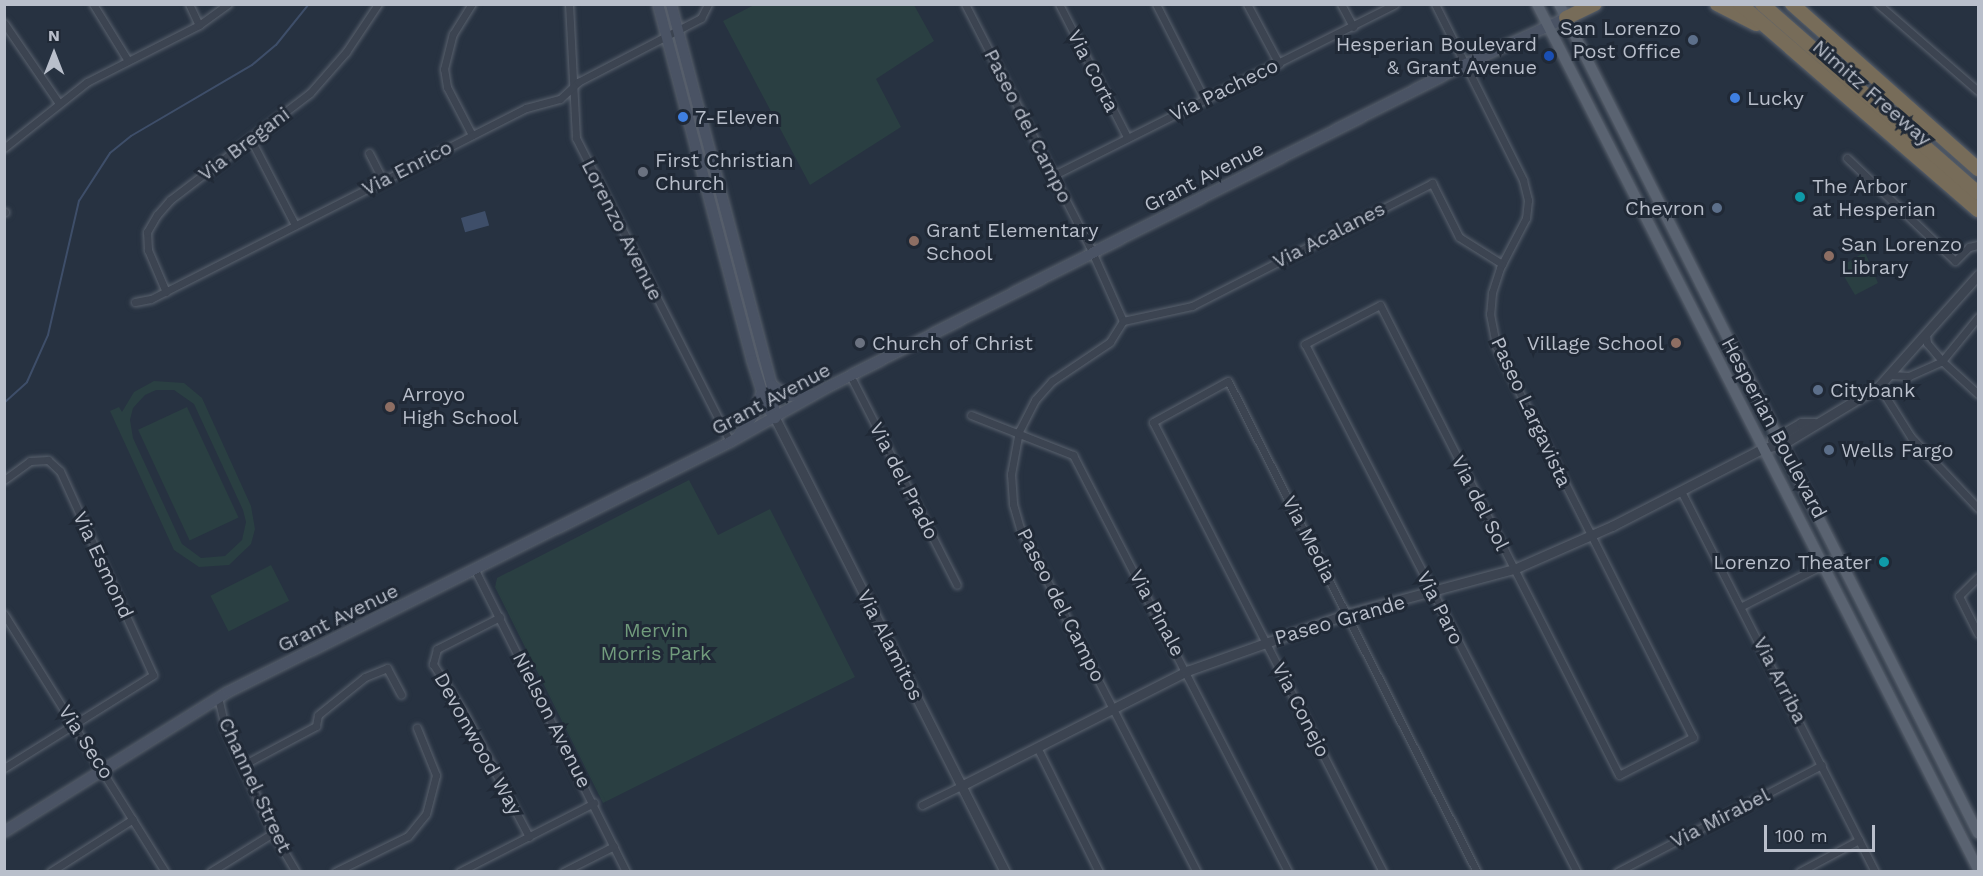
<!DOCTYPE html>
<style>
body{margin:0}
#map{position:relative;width:1983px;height:876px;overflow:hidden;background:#273241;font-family:"Work Sans",sans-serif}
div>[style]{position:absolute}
.green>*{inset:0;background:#2a3f42;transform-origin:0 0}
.water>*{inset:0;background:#3e4e69;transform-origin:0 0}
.stream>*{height:2px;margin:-1px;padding:0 1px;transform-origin:1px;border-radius:1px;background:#3e4e69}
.roads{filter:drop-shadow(0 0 2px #5a626e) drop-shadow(0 0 2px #5a626e)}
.minor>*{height:7px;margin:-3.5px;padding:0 3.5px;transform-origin:3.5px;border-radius:3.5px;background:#3c4451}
.tertiary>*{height:9px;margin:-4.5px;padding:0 4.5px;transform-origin:4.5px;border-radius:4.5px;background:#3c4451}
.secondary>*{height:10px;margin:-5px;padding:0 5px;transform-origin:5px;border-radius:5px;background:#4a5364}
.primary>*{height:10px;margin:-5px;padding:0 5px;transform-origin:5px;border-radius:5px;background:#5a6371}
.motorway>*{height:14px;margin:-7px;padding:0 7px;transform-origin:7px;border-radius:7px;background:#776c59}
.dots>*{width:16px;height:16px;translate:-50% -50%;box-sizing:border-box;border:3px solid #202936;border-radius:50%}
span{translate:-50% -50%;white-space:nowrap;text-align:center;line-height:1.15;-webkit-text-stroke:6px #202936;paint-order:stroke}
.poi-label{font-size:20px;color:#b9bfcb}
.right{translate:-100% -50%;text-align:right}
.left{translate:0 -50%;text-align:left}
.street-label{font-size:20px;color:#b9bfcb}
.park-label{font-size:20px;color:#719b7c}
.frame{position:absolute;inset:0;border:6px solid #b9bfcb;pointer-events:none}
.north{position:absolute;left:24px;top:24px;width:60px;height:60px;-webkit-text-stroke:4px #202936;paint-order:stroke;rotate:0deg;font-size:16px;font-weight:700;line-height:24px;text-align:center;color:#b9bfcb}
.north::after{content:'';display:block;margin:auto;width:21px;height:27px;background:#b9bfcb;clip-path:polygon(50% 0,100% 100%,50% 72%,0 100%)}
.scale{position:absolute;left:1764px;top:825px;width:111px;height:27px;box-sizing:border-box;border:3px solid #b9bfcb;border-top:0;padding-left:8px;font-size:18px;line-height:21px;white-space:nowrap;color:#b9bfcb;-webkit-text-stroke:4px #202936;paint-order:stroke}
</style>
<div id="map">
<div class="green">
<i style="clip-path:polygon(754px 5px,914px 5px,934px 41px,876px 79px,901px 127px,810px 185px,723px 21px)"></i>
<i style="clip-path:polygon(1865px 252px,1878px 283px,1855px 295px,1845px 278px,1845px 264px)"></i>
<i style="clip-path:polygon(evenodd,154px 381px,184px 383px,202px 398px,251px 506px,255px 529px,251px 544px,229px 565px,199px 567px,174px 550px,110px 411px,119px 407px,122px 412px,134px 392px,154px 381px,156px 390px,174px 390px,194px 404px,243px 510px,246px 522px,242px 540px,225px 556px,201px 558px,182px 544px,133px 438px,130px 420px,133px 408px,145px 395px,156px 390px)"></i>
<i style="left:187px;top:407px;width:122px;height:54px;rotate:65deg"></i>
<i style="clip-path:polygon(689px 480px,718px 535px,770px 509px,855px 677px,603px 803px,495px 587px,497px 578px)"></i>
<i style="left:271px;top:565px;width:40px;height:68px;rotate:63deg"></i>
</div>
<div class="water">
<i style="left:485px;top:211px;width:15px;height:25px;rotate:74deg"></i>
</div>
<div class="stream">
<i style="left:4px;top:403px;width:31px;rotate:-42deg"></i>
<i style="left:27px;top:382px;width:51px;rotate:-65.9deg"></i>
<i style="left:48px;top:335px;width:138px;rotate:-77deg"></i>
<i style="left:79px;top:201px;width:57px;rotate:-57.1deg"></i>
<i style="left:110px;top:153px;width:27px;rotate:-39deg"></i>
<i style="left:131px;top:136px;width:140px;rotate:-30.4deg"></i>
<i style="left:252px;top:65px;width:31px;rotate:-40deg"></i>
<i style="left:276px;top:45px;width:53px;rotate:-51.2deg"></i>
</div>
<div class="roads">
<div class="minor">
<i style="left:93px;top:4px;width:65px;rotate:58.3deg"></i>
<i style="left:189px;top:4px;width:23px;rotate:65deg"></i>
<i style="left:569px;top:4px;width:134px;rotate:87deg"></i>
<i style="left:576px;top:138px;width:341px;rotate:63.1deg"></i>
<i style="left:965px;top:4px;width:271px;rotate:62.8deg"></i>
<i style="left:1089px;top:245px;width:83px;rotate:65.9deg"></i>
<i style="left:1059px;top:4px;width:149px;rotate:62.9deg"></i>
<i style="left:1156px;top:4px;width:108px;rotate:63deg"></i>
<i style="left:1247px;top:4px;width:68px;rotate:61.9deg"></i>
<i style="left:1341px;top:4px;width:26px;rotate:62deg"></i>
<i style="left:1435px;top:4px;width:197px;rotate:63.4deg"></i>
<i style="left:1523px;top:180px;width:21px;rotate:76deg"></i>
<i style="left:1528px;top:200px;width:18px;rotate:96deg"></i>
<i style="left:1526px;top:218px;width:56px;rotate:117.5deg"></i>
<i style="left:1500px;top:268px;width:26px;rotate:108deg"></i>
<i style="left:1492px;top:293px;width:21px;rotate:95deg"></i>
<i style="left:1490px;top:314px;width:33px;rotate:79deg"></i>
<i style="left:1496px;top:346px;width:438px;rotate:63.3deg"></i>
<i style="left:1693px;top:737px;width:83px;rotate:152.8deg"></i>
<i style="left:1619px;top:775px;width:527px;rotate:-116.95deg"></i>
<i style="left:1380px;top:305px;width:85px;rotate:152.5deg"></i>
<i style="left:1305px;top:344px;width:594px;rotate:62.74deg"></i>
<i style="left:1878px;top:4px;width:133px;rotate:41deg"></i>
<i style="left:4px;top:23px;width:96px;rotate:55.6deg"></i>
<i style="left:472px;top:135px;width:54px;rotate:-117.5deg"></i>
<i style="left:447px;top:87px;width:18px;rotate:-99deg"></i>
<i style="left:444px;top:69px;width:36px;rotate:-76deg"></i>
<i style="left:453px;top:34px;width:36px;rotate:-58deg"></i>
<i style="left:251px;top:140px;width:96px;rotate:62.6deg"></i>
<i style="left:4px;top:148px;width:106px;rotate:-38.5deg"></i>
<i style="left:87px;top:82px;width:126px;rotate:-27deg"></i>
<i style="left:199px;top:25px;width:36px;rotate:-36deg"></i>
<i style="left:369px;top:153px;width:31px;rotate:63deg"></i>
<i style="left:1847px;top:158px;width:149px;rotate:43.6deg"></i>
<i style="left:1955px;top:261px;width:20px;rotate:-45deg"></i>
<i style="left:1969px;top:247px;width:9px;rotate:-13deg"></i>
<i style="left:1054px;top:175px;width:381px;rotate:-26.6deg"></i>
<i style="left:4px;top:212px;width:1px"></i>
<i style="left:166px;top:292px;width:46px;rotate:-113.2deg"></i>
<i style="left:148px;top:250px;width:18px;rotate:-93deg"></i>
<i style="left:147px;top:232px;width:20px;rotate:-60deg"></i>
<i style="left:157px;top:215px;width:20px;rotate:-49deg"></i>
<i style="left:170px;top:200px;width:176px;rotate:-37.4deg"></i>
<i style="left:310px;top:93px;width:55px;rotate:-48.7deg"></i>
<i style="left:346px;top:52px;width:58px;rotate:-56.3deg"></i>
<i style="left:135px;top:302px;width:16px;rotate:-11deg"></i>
<i style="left:151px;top:299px;width:421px;rotate:-27deg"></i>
<i style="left:526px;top:108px;width:35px;rotate:-15deg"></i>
<i style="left:560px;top:99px;width:25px;rotate:-43deg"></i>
<i style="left:578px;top:82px;width:139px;rotate:-27.5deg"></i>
<i style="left:701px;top:18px;width:16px;rotate:-63deg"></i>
<i style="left:1123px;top:321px;width:25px;rotate:122deg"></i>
<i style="left:1110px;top:342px;width:70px;rotate:146.1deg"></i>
<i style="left:1052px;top:381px;width:25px;rotate:132deg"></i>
<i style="left:1035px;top:400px;width:35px;rotate:117deg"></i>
<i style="left:1019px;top:431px;width:44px;rotate:100.5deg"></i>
<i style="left:1011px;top:474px;width:30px;rotate:86deg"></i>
<i style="left:1013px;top:504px;width:25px;rotate:74deg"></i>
<i style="left:1020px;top:528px;width:387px;rotate:62.8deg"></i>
<i style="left:1123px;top:321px;width:71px;rotate:-12.3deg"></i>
<i style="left:1192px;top:306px;width:270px;rotate:-27.1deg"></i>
<i style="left:1432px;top:183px;width:60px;rotate:63.4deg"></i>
<i style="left:1459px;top:237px;width:51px;rotate:32.1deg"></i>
<i style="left:1926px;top:335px;width:8px;rotate:83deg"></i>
<i style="left:1927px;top:343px;width:23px;rotate:50deg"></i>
<i style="left:1942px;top:361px;width:49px;rotate:42.5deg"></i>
<i style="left:1890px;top:375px;width:19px;rotate:3deg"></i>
<i style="left:1909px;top:376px;width:36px;rotate:-24deg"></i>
<i style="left:1942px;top:361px;width:57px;rotate:-50.7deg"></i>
<i style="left:851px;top:377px;width:233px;rotate:63deg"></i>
<i style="left:1879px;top:386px;width:60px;rotate:57.9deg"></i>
<i style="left:1911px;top:437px;width:98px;rotate:46.7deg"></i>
<i style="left:971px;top:415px;width:110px;rotate:21.4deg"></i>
<i style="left:1073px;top:455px;width:469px;rotate:62.7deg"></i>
<i style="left:4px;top:480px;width:32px;rotate:-36deg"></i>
<i style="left:30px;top:461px;width:18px;rotate:-3deg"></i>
<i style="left:48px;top:460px;width:16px;rotate:43deg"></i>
<i style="left:60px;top:471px;width:224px;rotate:65.5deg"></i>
<i style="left:153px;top:675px;width:176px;rotate:148deg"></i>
<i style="left:1681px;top:491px;width:428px;rotate:63deg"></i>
<i style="left:475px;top:570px;width:338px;rotate:63.4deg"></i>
<i style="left:1978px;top:577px;width:27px;rotate:135deg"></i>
<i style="left:1959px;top:596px;width:42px;rotate:63.4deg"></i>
<i style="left:1742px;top:606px;width:110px;rotate:-27deg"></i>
<i style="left:4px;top:614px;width:304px;rotate:58deg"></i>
<i style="left:500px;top:617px;width:71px;rotate:153.1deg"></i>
<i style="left:437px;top:649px;width:16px;rotate:105deg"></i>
<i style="left:433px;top:664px;width:58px;rotate:57.7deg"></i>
<i style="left:464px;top:713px;width:140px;rotate:62.3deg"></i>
<i style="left:218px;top:697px;width:31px;rotate:77deg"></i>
<i style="left:225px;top:727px;width:116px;rotate:65.6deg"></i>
<i style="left:273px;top:833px;width:45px;rotate:59.5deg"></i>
<i style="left:1037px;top:747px;width:140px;rotate:63.6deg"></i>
<i style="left:243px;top:765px;width:83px;rotate:-28.1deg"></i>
<i style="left:316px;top:726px;width:11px;rotate:-80deg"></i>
<i style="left:318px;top:715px;width:60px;rotate:-39deg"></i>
<i style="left:365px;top:677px;width:24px;rotate:-22deg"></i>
<i style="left:387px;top:668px;width:30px;rotate:62deg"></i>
<i style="left:922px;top:805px;width:43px;rotate:-26deg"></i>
<i style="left:50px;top:872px;width:98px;rotate:-32.6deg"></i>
<i style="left:210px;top:872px;width:74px;rotate:-31.8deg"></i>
<i style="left:335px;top:872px;width:81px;rotate:-26.3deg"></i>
<i style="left:408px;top:836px;width:28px;rotate:-51deg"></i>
<i style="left:426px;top:814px;width:40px;rotate:-75.6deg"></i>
<i style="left:436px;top:775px;width:51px;rotate:-112deg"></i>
<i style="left:459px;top:872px;width:152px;rotate:-27.1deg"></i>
<i style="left:563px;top:872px;width:57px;rotate:-27deg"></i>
<i style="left:1383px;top:872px;width:505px;rotate:-117.07deg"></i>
<i style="left:1153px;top:422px;width:85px;rotate:-28.7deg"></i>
<i style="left:1228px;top:381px;width:551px;rotate:63.11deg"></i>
<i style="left:1617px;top:872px;width:231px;rotate:-27.6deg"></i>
<i style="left:1799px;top:872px;width:68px;rotate:-28.1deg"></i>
</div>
<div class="tertiary">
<i style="left:775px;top:418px;width:509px;rotate:63.13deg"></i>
<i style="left:1772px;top:440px;width:34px;rotate:-30deg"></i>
<i style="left:1801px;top:423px;width:13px"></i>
<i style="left:961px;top:786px;width:254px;rotate:-27deg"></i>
<i style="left:1187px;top:671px;width:170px;rotate:-19.6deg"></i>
<i style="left:1347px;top:614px;width:173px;rotate:-15.1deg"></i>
<i style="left:1514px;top:569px;width:107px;rotate:-23.7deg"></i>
<i style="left:1612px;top:526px;width:171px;rotate:-27.2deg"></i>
<i style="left:1764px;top:448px;width:19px;rotate:-12deg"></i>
<i style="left:1783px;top:444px;width:112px;rotate:-31.1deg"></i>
<i style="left:1879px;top:386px;width:149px;rotate:-48.3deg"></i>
</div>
<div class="secondary">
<i style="left:658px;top:4px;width:368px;rotate:75.2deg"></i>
<i style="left:752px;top:360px;width:49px;rotate:72.3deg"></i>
<i style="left:767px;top:407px;width:14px;rotate:54deg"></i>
<i style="left:671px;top:4px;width:394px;rotate:75.2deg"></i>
<i style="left:772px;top:385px;width:33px;rotate:85deg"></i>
<i style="left:772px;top:385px;width:19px;rotate:36deg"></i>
<i style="left:787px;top:396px;width:25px;rotate:-2deg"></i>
<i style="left:739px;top:435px;width:31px;rotate:-54deg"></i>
<i style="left:757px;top:410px;width:16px;rotate:-76deg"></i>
<i style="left:4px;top:832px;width:264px;rotate:-32deg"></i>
<i style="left:228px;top:692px;width:561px;rotate:-26.47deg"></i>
<i style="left:730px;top:442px;width:112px;rotate:-29.3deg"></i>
<i style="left:828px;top:387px;width:715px;rotate:-26.85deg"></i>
<i style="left:1466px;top:64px;width:110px;rotate:-24.7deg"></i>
</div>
<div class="primary">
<i style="left:1537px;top:4px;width:971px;rotate:62.99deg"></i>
<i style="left:1559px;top:4px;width:929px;rotate:63.19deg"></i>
</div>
<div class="motorway">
<i style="left:1717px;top:4px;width:44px;rotate:27.1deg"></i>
<i style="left:1740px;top:4px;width:315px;rotate:40.9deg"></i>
<i style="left:1762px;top:4px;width:287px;rotate:41.2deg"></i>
<i style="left:1792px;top:4px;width:249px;rotate:41.6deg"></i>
<i style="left:1566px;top:18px;width:32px;rotate:-26deg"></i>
</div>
</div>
<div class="dots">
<i style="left:1693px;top:40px;background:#5c6f8a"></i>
<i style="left:1549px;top:56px;background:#1a4fb4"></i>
<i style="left:1735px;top:98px;background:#3f7fe0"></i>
<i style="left:683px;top:117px;background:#3f7fe0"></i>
<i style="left:643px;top:172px;background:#6b7280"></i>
<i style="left:1800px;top:197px;background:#0f9aa8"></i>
<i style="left:1717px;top:208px;background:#5c6f8a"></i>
<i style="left:914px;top:241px;background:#8d6e63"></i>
<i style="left:1829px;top:256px;background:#8d6e63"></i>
<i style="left:860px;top:343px;background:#6b7280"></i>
<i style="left:1676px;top:343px;background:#8d6e63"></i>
<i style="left:1818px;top:390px;background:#5c6f8a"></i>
<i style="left:390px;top:407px;background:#8d6e63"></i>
<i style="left:1829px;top:450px;background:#5c6f8a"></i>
<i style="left:1884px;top:562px;background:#0f9aa8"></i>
</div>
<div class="poi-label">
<span class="right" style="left:1681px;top:40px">San Lorenzo<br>Post Office</span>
<span class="right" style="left:1537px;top:56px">Hesperian Boulevard<br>&amp; Grant Avenue</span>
<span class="left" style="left:1747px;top:98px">Lucky</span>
<span class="left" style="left:695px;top:117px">7-Eleven</span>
<span class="left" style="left:655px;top:172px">First Christian<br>Church</span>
<span class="left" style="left:1812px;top:198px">The Arbor<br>at Hesperian</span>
<span class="right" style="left:1705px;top:208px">Chevron</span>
<span class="left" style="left:926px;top:242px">Grant Elementary<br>School</span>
<span class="left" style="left:1841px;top:256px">San Lorenzo<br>Library</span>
<span class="left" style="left:872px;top:343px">Church of Christ</span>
<span class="right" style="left:1664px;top:343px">Village School</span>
<span class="left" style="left:1830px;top:390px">Citybank</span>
<span class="left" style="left:402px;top:406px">Arroyo<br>High School</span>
<span class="left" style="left:1841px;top:450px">Wells Fargo</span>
<span class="right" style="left:1872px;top:562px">Lorenzo Theater</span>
</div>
<div class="street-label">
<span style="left:1093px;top:71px;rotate:63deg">Via Corta</span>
<span style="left:1224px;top:90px;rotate:-26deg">Via Pacheco</span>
<span style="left:1872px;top:93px;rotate:41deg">Nimitz Freeway</span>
<span style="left:1028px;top:126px;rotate:63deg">Paseo del Campo</span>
<span style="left:244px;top:144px;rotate:-37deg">Via Bregani</span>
<span style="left:407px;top:168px;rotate:-27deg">Via Enrico</span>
<span style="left:1204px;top:177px;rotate:-27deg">Grant Avenue</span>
<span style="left:622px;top:230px;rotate:63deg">Lorenzo Avenue</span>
<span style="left:1329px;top:235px;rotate:-27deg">Via Acalanes</span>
<span style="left:771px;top:399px;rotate:-28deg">Grant Avenue</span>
<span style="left:1531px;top:412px;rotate:65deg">Paseo Largavista</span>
<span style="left:1774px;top:428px;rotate:62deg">Hesperian Boulevard</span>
<span style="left:904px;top:481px;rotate:63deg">Via del Prado</span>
<span style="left:1480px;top:503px;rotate:63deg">Via del Sol</span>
<span style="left:1309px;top:539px;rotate:63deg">Via Media</span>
<span style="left:103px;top:565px;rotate:65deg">Via Esmond</span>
<span style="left:1061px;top:605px;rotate:63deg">Paseo del Campo</span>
<span style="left:1440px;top:608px;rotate:63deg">Via Paro</span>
<span style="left:1157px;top:613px;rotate:62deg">Via Pinale</span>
<span style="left:338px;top:618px;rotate:-26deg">Grant Avenue</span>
<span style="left:1340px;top:620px;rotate:-16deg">Paseo Grande</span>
<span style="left:890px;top:645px;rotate:63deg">Via Alamitos</span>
<span style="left:1780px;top:680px;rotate:63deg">Via Arriba</span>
<span style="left:1301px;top:710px;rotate:63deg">Via Conejo</span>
<span style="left:552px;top:720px;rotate:63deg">Nielson Avenue</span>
<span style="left:86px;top:742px;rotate:57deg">Via Seco</span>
<span style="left:478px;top:744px;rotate:61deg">Devonwood Way</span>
<span style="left:255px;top:785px;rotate:65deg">Channel Street</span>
<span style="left:1720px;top:818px;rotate:-27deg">Via Mirabel</span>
</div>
<div class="park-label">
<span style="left:656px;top:642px">Mervin<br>Morris Park</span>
</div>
<div class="frame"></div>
<div class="north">N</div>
<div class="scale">100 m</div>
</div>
